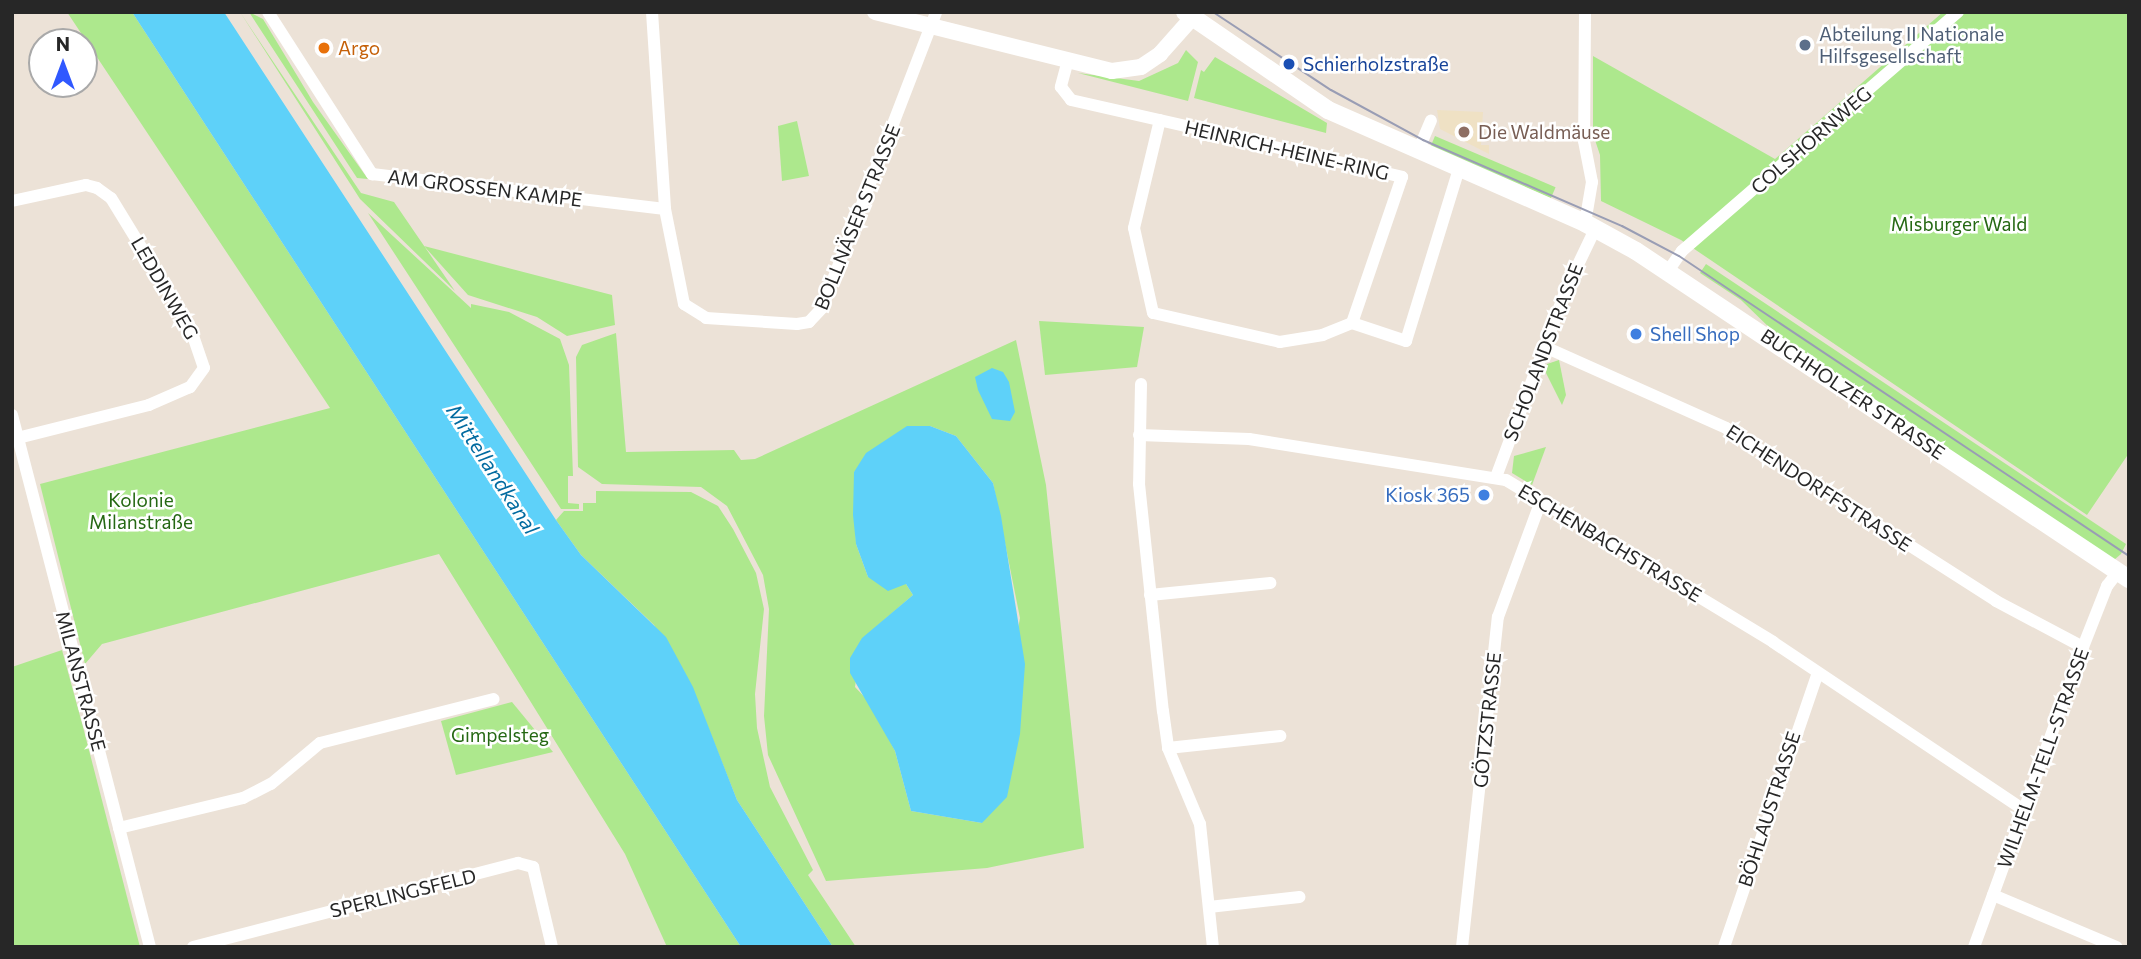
<!DOCTYPE html>
<meta charset="utf-8">
<style>
body{margin:0}
#map{position:relative;width:2141px;height:959px;overflow:hidden;background:#ece2d7;font-family:Commissioner,sans-serif}
div>[style]{position:absolute}
.education>*{inset:0;background:#efe1c4}
.green>*{inset:0;background:#ade88d;transform-origin:0 0}
.water>*{inset:0;background:#5ed1f9}
.minor>*{height:12px;margin:-6px;padding:0 6px;transform-origin:6px;border-radius:6px;background:#fff}
.tertiary>*{height:16px;margin:-8px;padding:0 8px;transform-origin:8px;border-radius:8px;background:#fff}
.secondary>*{height:18px;margin:-9px;padding:0 9px;transform-origin:9px;border-radius:9px;background:#fff}
.tram>*{height:2px;margin:-1px;padding:0 1px;transform-origin:1px;border-radius:1px;background:#999db4}
.dots>*{width:19px;height:19px;translate:-50% -50%;box-sizing:border-box;border:4px solid #fff;border-radius:50%}
span{translate:-50% -50%;white-space:nowrap;text-align:center;line-height:1.15;-webkit-text-stroke:5px #fff;paint-order:stroke}
.service-label{font-size:19px;color:#4e5e75}
.left{translate:0 -50%;text-align:left}
.food-label{font-size:19px;color:#c56008}
.transit-label{font-size:19px;color:#164399}
.education-label{font-size:19px;color:#785e54}
.street-label{font-size:19px;color:#272727}
.park-label{font-size:19px;color:#256813}
.shop-label{font-size:19px;color:#366cbe}
.right{translate:-100% -50%;text-align:right}
.water-label{font-size:21px;color:#026ba0;font-style:italic}
.frame{position:absolute;inset:0;border:14px solid #272727;pointer-events:none}
.north{position:absolute;left:28px;top:28px;width:70px;height:70px;box-sizing:border-box;background:#fff;border:2px solid #a9a9a9;border-radius:50%;rotate:0deg;font-size:19px;font-weight:700;line-height:28px;text-align:center;color:#272727}
.north::after{content:'';display:block;margin:auto;width:24px;height:32px;background:#3058ff;clip-path:polygon(50% 0,100% 100%,50% 72%,0 100%)}
</style>
<div id="map">
<div class="education">
<i style="clip-path:polygon(1437px 110px,1483px 112px,1481px 145px,1489px 145px,1489px 154px,1440px 129px)"></i>
</div>
<div class="green">
<i style="clip-path:polygon(67px 12px,132px 12px,741px 947px,667px 947px,625px 854px,439px 554px,102px 644px,85px 664px,40px 484px,330px 408px)"></i>
<i style="clip-path:polygon(240px 12px,361px 193px,394px 202px,455px 291px,360px 199px)"></i>
<i style="clip-path:polygon(249px 12px,263px 19px,313px 102px,368px 179px,357px 178px)"></i>
<i style="clip-path:polygon(1943px 12px,2129px 12px,2129px 453px,2087px 515px,1681px 240px,1601px 201px,1600px 155px,1593px 134px,1593px 56px,1775px 159px)"></i>
<i style="clip-path:polygon(1186px 50px,1198px 62px,1188px 101px,1078px 73px,1139px 81px,1178px 63px)"></i>
<i style="clip-path:polygon(1215px 57px,1327px 123px,1326px 133px,1194px 98px,1201px 70px,1204px 72px)"></i>
<i style="clip-path:polygon(797px 121px,809px 176px,782px 181px,778px 126px)"></i>
<i style="left:1435px;top:136px;width:131px;height:12px;rotate:23deg"></i>
<i style="clip-path:polygon(368px 213px,471px 308px,471px 304px,509px 312px,560px 339px,569px 365px,573px 476px,568px 476px,568px 503px,579px 504px,579px 509px,561px 509px)"></i>
<i style="clip-path:polygon(424px 246px,612px 295px,615px 325px,567px 336px,537px 317px,468px 295px)"></i>
<i style="clip-path:polygon(1706px 264px,2126px 544px,2121px 554px,2114px 560px,1776px 334px,1741px 300px,1700px 273px)"></i>
<i style="clip-path:polygon(1039px 321px,1144px 327px,1137px 367px,1045px 375px)"></i>
<i style="clip-path:polygon(evenodd,616px 333px,626px 452px,734px 450px,741px 460px,755px 459px,1016px 340px,1046px 485px,1084px 848px,987px 868px,826px 881px,768px 755px,764px 716px,769px 609px,763px 575px,727px 506px,701px 487px,602px 484px,578px 467px,576px 357px,582px 345px,616px 333px,930px 426px,956px 436px,993px 483px,1020px 618px,982px 823px,911px 811px,895px 751px,872px 705px,855px 687px,862px 639px,913px 595px,906px 584px,868px 577px,856px 544px,854px 472px,930px 426px)"></i>
<i style="clip-path:polygon(1559px 360px,1566px 395px,1562px 405px,1546px 373px,1547px 364px)"></i>
<i style="clip-path:polygon(1546px 447px,1532px 485px,1512px 473px,1514px 456px)"></i>
<i style="clip-path:polygon(596px 491px,691px 492px,718px 506px,733px 529px,756px 573px,764px 609px,755px 694px,757px 728px,770px 787px,813px 870px,808px 875px,856px 947px,833px 947px,737px 800px,692px 687px,654px 625px,581px 555px,556px 520px,564px 511px,583px 511px,583px 503px,596px 503px)"></i>
<i style="clip-path:polygon(62px 650px,83px 727px,140px 947px,12px 947px,12px 667px)"></i>
<i style="clip-path:polygon(512px 702px,553px 752px,456px 775px,441px 721px)"></i>
</div>
<div class="water">
<i style="clip-path:polygon(132px 12px,224px 12px,556px 520px,581px 555px,666px 637px,693px 687px,737px 800px,833px 947px,741px 947px)"></i>
<i style="clip-path:polygon(992px 368px,1003px 372px,1009px 382px,1015px 412px,1010px 421px,992px 419px,978px 390px,975px 377px)"></i>
<i style="clip-path:polygon(907px 426px,930px 426px,956px 436px,993px 483px,1001px 516px,1025px 664px,1020px 734px,1007px 797px,982px 823px,911px 811px,895px 751px,850px 673px,850px 658px,862px 638px,913px 595px,906px 584px,888px 591px,868px 577px,856px 544px,853px 515px,854px 472px,866px 453px)"></i>
</div>
<div class="minor">
<i style="left:268px;top:12px;width:193px;rotate:57.3deg"></i>
<i style="left:372px;top:174px;width:295px;rotate:6.8deg"></i>
<i style="left:652px;top:12px;width:197px;rotate:86.2deg"></i>
<i style="left:665px;top:209px;width:97px;rotate:78.7deg"></i>
<i style="left:684px;top:304px;width:26px;rotate:32deg"></i>
<i style="left:706px;top:318px;width:91px;rotate:3.8deg"></i>
<i style="left:797px;top:324px;width:12px;rotate:-9deg"></i>
<i style="left:809px;top:322px;width:19px;rotate:-47deg"></i>
<i style="left:822px;top:308px;width:317px;rotate:-68.9deg"></i>
<i style="left:1585px;top:12px;width:129px;rotate:90.4deg"></i>
<i style="left:1584px;top:141px;width:42px;rotate:79deg"></i>
<i style="left:1592px;top:182px;width:42px;rotate:99.7deg"></i>
<i style="left:1068px;top:60px;width:28px;rotate:105deg"></i>
<i style="left:1061px;top:87px;width:16px;rotate:52deg"></i>
<i style="left:1071px;top:100px;width:117px;rotate:12.8deg"></i>
<i style="left:1185px;top:126px;width:223px;rotate:13.2deg"></i>
<i style="left:1402px;top:177px;width:154px;rotate:108.9deg"></i>
<i style="left:1352px;top:323px;width:31px;rotate:158deg"></i>
<i style="left:1323px;top:335px;width:44px;rotate:170.8deg"></i>
<i style="left:1280px;top:342px;width:130px;rotate:-167.1deg"></i>
<i style="left:1153px;top:313px;width:87px;rotate:-102.6deg"></i>
<i style="left:1134px;top:228px;width:111px;rotate:-76.5deg"></i>
<i style="left:1418px;top:151px;width:33px;rotate:-67deg"></i>
<i style="left:12px;top:201px;width:76px;rotate:-12.2deg"></i>
<i style="left:86px;top:185px;width:11px;rotate:15deg"></i>
<i style="left:97px;top:188px;width:17px;rotate:36deg"></i>
<i style="left:111px;top:198px;width:151px;rotate:58.5deg"></i>
<i style="left:190px;top:327px;width:43px;rotate:71.1deg"></i>
<i style="left:204px;top:368px;width:24px;rotate:126deg"></i>
<i style="left:190px;top:387px;width:45px;rotate:156.3deg"></i>
<i style="left:149px;top:405px;width:135px;rotate:165.9deg"></i>
<i style="left:1668px;top:271px;width:24px;rotate:-55deg"></i>
<i style="left:1682px;top:251px;width:365px;rotate:-40.9deg"></i>
<i style="left:1352px;top:323px;width:57px;rotate:18.4deg"></i>
<i style="left:1406px;top:341px;width:180px;rotate:-72.9deg"></i>
<i style="left:1545px;top:347px;width:198px;rotate:24.1deg"></i>
<i style="left:1726px;top:428px;width:321px;rotate:32.6deg"></i>
<i style="left:1996px;top:601px;width:98px;rotate:27.9deg"></i>
<i style="left:1141px;top:384px;width:100px;rotate:91.1deg"></i>
<i style="left:1139px;top:484px;width:228px;rotate:84deg"></i>
<i style="left:1163px;top:711px;width:37px;rotate:82deg"></i>
<i style="left:1168px;top:748px;width:82px;rotate:67.2deg"></i>
<i style="left:1200px;top:824px;width:124px;rotate:84deg"></i>
<i style="left:12px;top:415px;width:550px;rotate:75.46deg"></i>
<i style="left:1139px;top:435px;width:110px;rotate:2.1deg"></i>
<i style="left:1249px;top:439px;width:260px;rotate:9.1deg"></i>
<i style="left:1506px;top:480px;width:312px;rotate:31.2deg"></i>
<i style="left:1773px;top:642px;width:302px;rotate:33.8deg"></i>
<i style="left:1496px;top:477px;width:197px;rotate:-69.5deg"></i>
<i style="left:1565px;top:292px;width:70px;rotate:-64.5deg"></i>
<i style="left:1150px;top:595px;width:121px;rotate:-5.7deg"></i>
<i style="left:1168px;top:748px;width:113px;rotate:-6.1deg"></i>
<i style="left:119px;top:828px;width:128px;rotate:-13.6deg"></i>
<i style="left:243px;top:798px;width:31px;rotate:-27deg"></i>
<i style="left:271px;top:784px;width:64px;rotate:-39.9deg"></i>
<i style="left:320px;top:743px;width:179px;rotate:-14.2deg"></i>
<i style="left:1993px;top:895px;width:134px;rotate:22.8deg"></i>
<i style="left:1209px;top:907px;width:91px;rotate:-6.3deg"></i>
<i style="left:193px;top:947px;width:336px;rotate:-14.5deg"></i>
<i style="left:518px;top:863px;width:16px;rotate:15deg"></i>
<i style="left:533px;top:867px;width:82px;rotate:76.6deg"></i>
<i style="left:1462px;top:947px;width:332px;rotate:-83.8deg"></i>
<i style="left:1498px;top:617px;width:124px;rotate:-69.7deg"></i>
<i style="left:1724px;top:947px;width:290px;rotate:-71.1deg"></i>
<i style="left:1974px;top:947px;width:319px;rotate:-70deg"></i>
<i style="left:2083px;top:647px;width:66px;rotate:-68.5deg"></i>
<i style="left:2107px;top:586px;width:18px;rotate:-52deg"></i>
</div>
<div class="tertiary">
<i style="left:875px;top:12px;width:244px;rotate:14deg"></i>
<i style="left:1112px;top:71px;width:29px;rotate:-8deg"></i>
<i style="left:1141px;top:67px;width:23px;rotate:-34deg"></i>
<i style="left:1160px;top:54px;width:48px;rotate:-48.4deg"></i>
</div>
<div class="secondary">
<i style="left:1185px;top:12px;width:173px;rotate:34.4deg"></i>
<i style="left:1328px;top:110px;width:281px;rotate:23.7deg"></i>
<i style="left:1585px;top:223px;width:58px;rotate:28.8deg"></i>
<i style="left:1636px;top:251px;width:592px;rotate:33.64deg"></i>
</div>
<div class="tram">
<i style="left:1213px;top:12px;width:141px;rotate:33.5deg"></i>
<i style="left:1331px;top:90px;width:105px;rotate:28.5deg"></i>
<i style="left:1423px;top:140px;width:217px;rotate:23.4deg"></i>
<i style="left:1622px;top:226px;width:64px;rotate:27.8deg"></i>
<i style="left:1679px;top:256px;width:541px;rotate:33.69deg"></i>
</div>
<div class="dots">
<i style="left:1805px;top:45px;background:#5c6f8a"></i>
<i style="left:324px;top:48px;background:#e8710a"></i>
<i style="left:1289px;top:64px;background:#1a4fb4"></i>
<i style="left:1464px;top:132px;background:#8d6e63"></i>
<i style="left:1636px;top:334px;background:#3f7fe0"></i>
<i style="left:1484px;top:495px;background:#3f7fe0"></i>
</div>
<div class="service-label">
<span class="left" style="left:1819px;top:45px">Abteilung II Nationale<br>Hilfsgesellschaft</span>
</div>
<div class="food-label">
<span class="left" style="left:338px;top:48px">Argo</span>
</div>
<div class="transit-label">
<span class="left" style="left:1303px;top:64px">Schierholzstraße</span>
</div>
<div class="education-label">
<span class="left" style="left:1478px;top:132px">Die Waldmäuse</span>
</div>
<div class="street-label">
<span style="left:1811px;top:140px;rotate:-41deg">COLSHORNWEG</span>
<span style="left:1287px;top:150px;rotate:13deg">HEINRICH-HEINE-RING</span>
<span style="left:485px;top:188px;rotate:7deg">AM GROSSEN KAMPE</span>
<span style="left:857px;top:217px;rotate:-68deg">BOLLNÄSER STRASSE</span>
<span style="left:165px;top:288px;rotate:60deg">LEDDINWEG</span>
<span style="left:1543px;top:352px;rotate:-69deg">SCHOLANDSTRASSE</span>
<span style="left:1853px;top:394px;rotate:34deg">BUCHHOLZER STRASSE</span>
<span style="left:1819px;top:488px;rotate:33deg">EICHENDORFFSTRASSE</span>
<span style="left:1610px;top:543px;rotate:31deg">ESCHENBACHSTRASSE</span>
<span style="left:81px;top:681px;rotate:75deg">MILANSTRASSE</span>
<span style="left:1487px;top:720px;rotate:-84deg">GÖTZSTRASSE</span>
<span style="left:2043px;top:758px;rotate:-70deg">WILHELM-TELL-STRASSE</span>
<span style="left:1769px;top:809px;rotate:-72deg">BÖHLAUSTRASSE</span>
<span style="left:403px;top:893px;rotate:-14deg">SPERLINGSFELD</span>
</div>
<div class="park-label">
<span style="left:1959px;top:224px">Misburger Wald</span>
<span style="left:141px;top:511px">Kolonie<br>Milanstraße</span>
<span style="left:500px;top:735px">Gimpelsteg</span>
</div>
<div class="shop-label">
<span class="left" style="left:1650px;top:334px">Shell Shop</span>
<span class="right" style="left:1470px;top:495px">Kiosk 365</span>
</div>
<div class="water-label">
<span style="left:493px;top:469px;rotate:57deg">Mittellandkanal</span>
</div>
<div class="frame"></div>
<div class="north">N</div>
</div>
